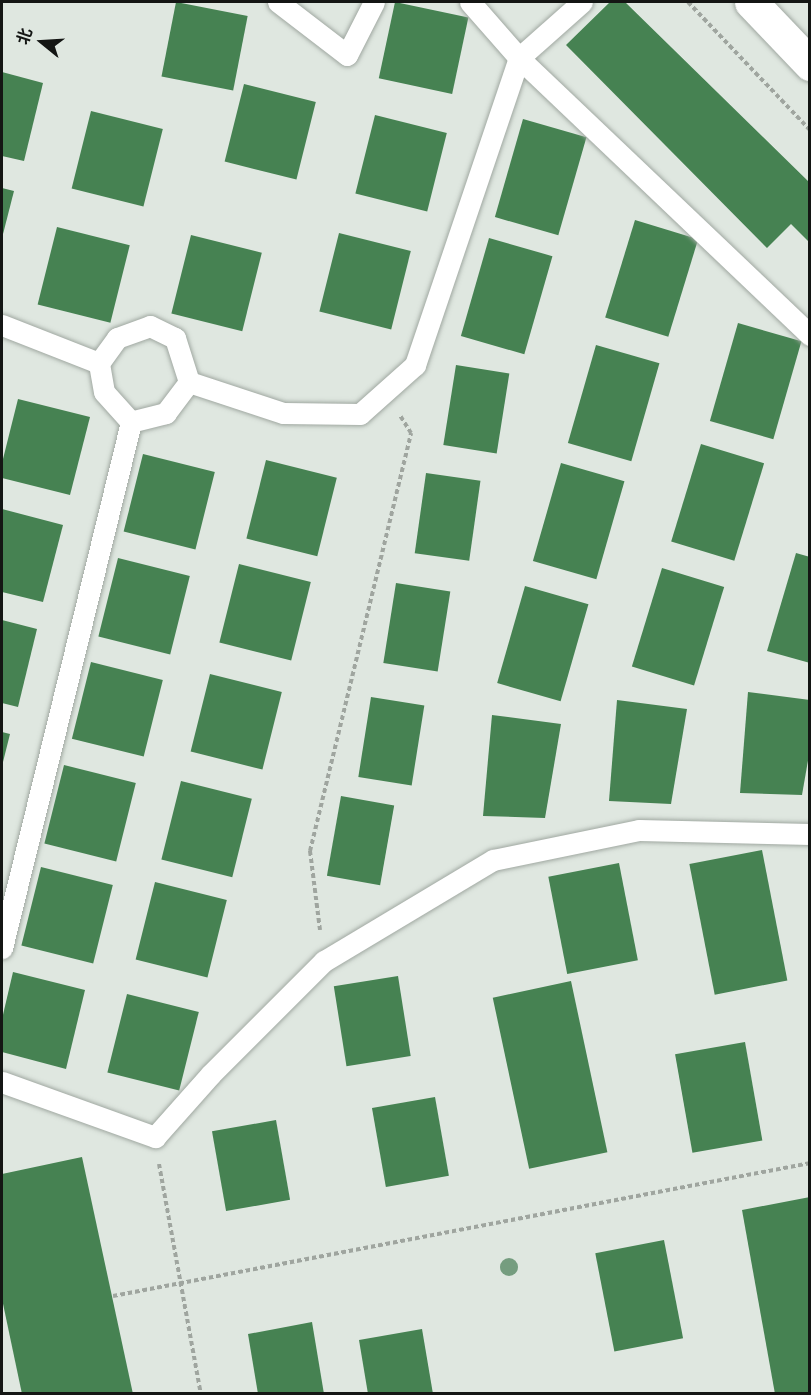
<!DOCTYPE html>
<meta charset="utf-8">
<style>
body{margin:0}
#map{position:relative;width:811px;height:1395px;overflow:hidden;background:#dfe7e0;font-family:Montserrat,"Noto Sans SC",sans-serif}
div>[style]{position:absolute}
.building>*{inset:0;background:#468252;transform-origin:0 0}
.path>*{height:4px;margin-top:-2px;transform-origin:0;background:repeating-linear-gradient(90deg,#9fa59f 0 4.5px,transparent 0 7.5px)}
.roads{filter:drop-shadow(0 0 2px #a0a8a1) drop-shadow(0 0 2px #a0a8a1)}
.lane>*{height:21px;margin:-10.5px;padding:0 10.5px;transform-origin:10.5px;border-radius:10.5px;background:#fff}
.secondary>*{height:33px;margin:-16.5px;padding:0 16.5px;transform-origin:16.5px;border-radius:16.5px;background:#fff}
.trees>*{width:18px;height:18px;margin:-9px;border-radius:50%;background:#759d7f}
span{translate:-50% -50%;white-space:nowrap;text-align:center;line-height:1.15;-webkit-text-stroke:5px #dfe7e0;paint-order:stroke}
.frame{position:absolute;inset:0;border:3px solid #141614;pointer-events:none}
.north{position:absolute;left:12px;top:12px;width:60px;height:60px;-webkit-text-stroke:4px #dfe7e0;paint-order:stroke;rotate:288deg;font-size:16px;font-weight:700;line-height:24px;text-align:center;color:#141614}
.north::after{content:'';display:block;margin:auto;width:21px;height:27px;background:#141614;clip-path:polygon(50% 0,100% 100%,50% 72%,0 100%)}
</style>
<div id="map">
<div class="building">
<i style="left:176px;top:2px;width:73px;height:76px;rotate:11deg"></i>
<i style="left:395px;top:2px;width:75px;height:78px;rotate:12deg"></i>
<i style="clip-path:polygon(610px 2px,625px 2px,810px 183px,810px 243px,791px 224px,767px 248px,566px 45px)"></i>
<i style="clip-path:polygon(2px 72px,43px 83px,24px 161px,2px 156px)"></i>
<i style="left:244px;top:84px;width:74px;height:80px;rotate:14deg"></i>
<i style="left:91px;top:111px;width:74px;height:80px;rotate:14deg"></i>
<i style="left:375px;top:115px;width:74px;height:81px;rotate:14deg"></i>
<i style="left:523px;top:119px;width:66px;height:102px;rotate:16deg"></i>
<i style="clip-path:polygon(2px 188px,14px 191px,2px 238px)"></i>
<i style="left:635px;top:220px;width:66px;height:102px;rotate:17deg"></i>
<i style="left:57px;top:227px;width:75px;height:80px;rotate:14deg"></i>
<i style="left:339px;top:233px;width:74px;height:81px;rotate:14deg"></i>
<i style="left:191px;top:235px;width:73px;height:81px;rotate:14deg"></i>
<i style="left:489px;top:238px;width:66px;height:102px;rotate:16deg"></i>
<i style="left:738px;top:323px;width:66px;height:102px;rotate:16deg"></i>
<i style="left:596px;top:345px;width:66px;height:102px;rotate:16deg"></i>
<i style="left:456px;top:365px;width:54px;height:81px;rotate:9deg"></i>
<i style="clip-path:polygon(18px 399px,90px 417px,70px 495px,2px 478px,2px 463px)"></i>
<i style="left:701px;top:444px;width:66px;height:102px;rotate:17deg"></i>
<i style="left:143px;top:454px;width:74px;height:80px;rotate:14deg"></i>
<i style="left:266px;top:460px;width:73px;height:81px;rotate:14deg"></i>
<i style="left:561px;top:463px;width:66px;height:102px;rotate:16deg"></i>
<i style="left:426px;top:473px;width:55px;height:81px;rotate:8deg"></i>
<i style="clip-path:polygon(2px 509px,63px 525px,43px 602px,2px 592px)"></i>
<i style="clip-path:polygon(796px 553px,810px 557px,810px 663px,767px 651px)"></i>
<i style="left:118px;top:558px;width:74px;height:81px;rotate:14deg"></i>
<i style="left:239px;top:564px;width:74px;height:81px;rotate:14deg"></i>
<i style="left:662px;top:568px;width:65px;height:103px;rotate:17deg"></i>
<i style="left:396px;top:583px;width:55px;height:81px;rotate:9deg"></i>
<i style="left:525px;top:586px;width:66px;height:101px;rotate:16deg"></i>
<i style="clip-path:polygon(2px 620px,37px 629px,18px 707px,2px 703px)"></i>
<i style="left:91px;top:662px;width:74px;height:79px;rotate:14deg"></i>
<i style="left:210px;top:674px;width:74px;height:80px;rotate:14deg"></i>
<i style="clip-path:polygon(748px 692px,810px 700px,810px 749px,802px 795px,740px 793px)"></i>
<i style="left:371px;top:697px;width:54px;height:81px;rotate:9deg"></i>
<i style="clip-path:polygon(617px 700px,687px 709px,671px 804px,609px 801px)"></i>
<i style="clip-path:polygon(492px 715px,561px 724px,545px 818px,483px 816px)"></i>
<i style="clip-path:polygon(2px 732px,10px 734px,2px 766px)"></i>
<i style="left:64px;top:765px;width:74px;height:81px;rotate:14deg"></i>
<i style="left:181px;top:781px;width:73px;height:81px;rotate:14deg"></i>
<i style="left:341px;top:796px;width:54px;height:81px;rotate:10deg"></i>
<i style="left:762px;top:850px;width:133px;height:74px;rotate:79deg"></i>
<i style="left:619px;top:863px;width:99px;height:72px;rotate:79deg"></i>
<i style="left:41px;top:867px;width:74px;height:81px;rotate:14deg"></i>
<i style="left:155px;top:882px;width:74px;height:80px;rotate:14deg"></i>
<i style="clip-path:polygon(13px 972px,85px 990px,66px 1069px,2px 1052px,2px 1019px)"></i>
<i style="left:398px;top:976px;width:81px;height:65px;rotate:81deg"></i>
<i style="left:571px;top:981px;width:175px;height:80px;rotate:78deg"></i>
<i style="left:127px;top:994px;width:74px;height:81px;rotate:14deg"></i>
<i style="left:745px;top:1042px;width:100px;height:71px;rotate:80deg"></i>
<i style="left:435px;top:1097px;width:80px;height:64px;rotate:80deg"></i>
<i style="left:276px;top:1120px;width:81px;height:65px;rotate:80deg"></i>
<i style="clip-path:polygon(82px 1157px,133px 1394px,22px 1394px,2px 1299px,2px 1174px)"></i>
<i style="clip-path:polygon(810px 1197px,810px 1394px,775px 1394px,742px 1210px)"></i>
<i style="left:664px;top:1240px;width:100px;height:70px;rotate:79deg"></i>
<i style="clip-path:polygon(312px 1322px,324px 1394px,258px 1394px,248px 1334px)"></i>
<i style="clip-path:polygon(422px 1329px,433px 1394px,368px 1394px,359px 1340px)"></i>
</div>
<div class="path">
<i style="left:688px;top:2px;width:177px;rotate:46.4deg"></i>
<i style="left:320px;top:930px;width:80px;rotate:-97.2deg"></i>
<i style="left:310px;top:851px;width:430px;rotate:-76.4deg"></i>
<i style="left:411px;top:433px;width:22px;rotate:-122deg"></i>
<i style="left:159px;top:1164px;width:234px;rotate:79.7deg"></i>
<i style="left:113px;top:1296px;width:710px;rotate:-10.8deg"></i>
</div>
<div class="roads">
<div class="lane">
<i style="left:278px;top:2px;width:87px;rotate:37.5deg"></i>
<i style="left:347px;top:55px;width:59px;rotate:-63deg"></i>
<i style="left:470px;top:2px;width:74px;rotate:48.8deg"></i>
<i style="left:519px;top:58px;width:402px;rotate:43.6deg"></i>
<i style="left:2px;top:325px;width:104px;rotate:21.4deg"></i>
<i style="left:150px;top:326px;width:28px;rotate:26deg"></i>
<i style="left:175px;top:338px;width:46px;rotate:72.3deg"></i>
<i style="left:189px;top:382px;width:39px;rotate:127deg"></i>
<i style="left:166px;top:413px;width:36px;rotate:166deg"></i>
<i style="left:131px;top:422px;width:40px;rotate:-132deg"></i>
<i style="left:104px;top:392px;width:29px;rotate:-100deg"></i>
<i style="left:99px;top:363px;width:31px;rotate:-54deg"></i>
<i style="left:117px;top:338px;width:35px;rotate:-20deg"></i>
<i style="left:189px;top:382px;width:99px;rotate:18.3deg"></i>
<i style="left:283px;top:413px;width:77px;rotate:0.7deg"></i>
<i style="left:360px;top:414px;width:74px;rotate:-41.7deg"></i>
<i style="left:415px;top:365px;width:324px;rotate:-71.3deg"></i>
<i style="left:519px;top:58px;width:84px;rotate:-41.6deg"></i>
<i style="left:2px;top:948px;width:542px;rotate:-76.22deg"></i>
<i style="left:2px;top:1082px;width:163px;rotate:19.8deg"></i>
<i style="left:155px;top:1137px;width:84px;rotate:-48.4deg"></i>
<i style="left:211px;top:1074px;width:160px;rotate:-45deg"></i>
<i style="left:324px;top:961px;width:197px;rotate:-30.9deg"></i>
<i style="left:493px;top:860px;width:149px;rotate:-11.6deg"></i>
<i style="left:639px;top:830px;width:171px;rotate:1.3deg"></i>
</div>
<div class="secondary">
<i style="left:751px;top:2px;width:86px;rotate:46.4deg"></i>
</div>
</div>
<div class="trees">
<i style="left:509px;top:1267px"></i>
</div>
<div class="frame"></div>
<div class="north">北</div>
</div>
